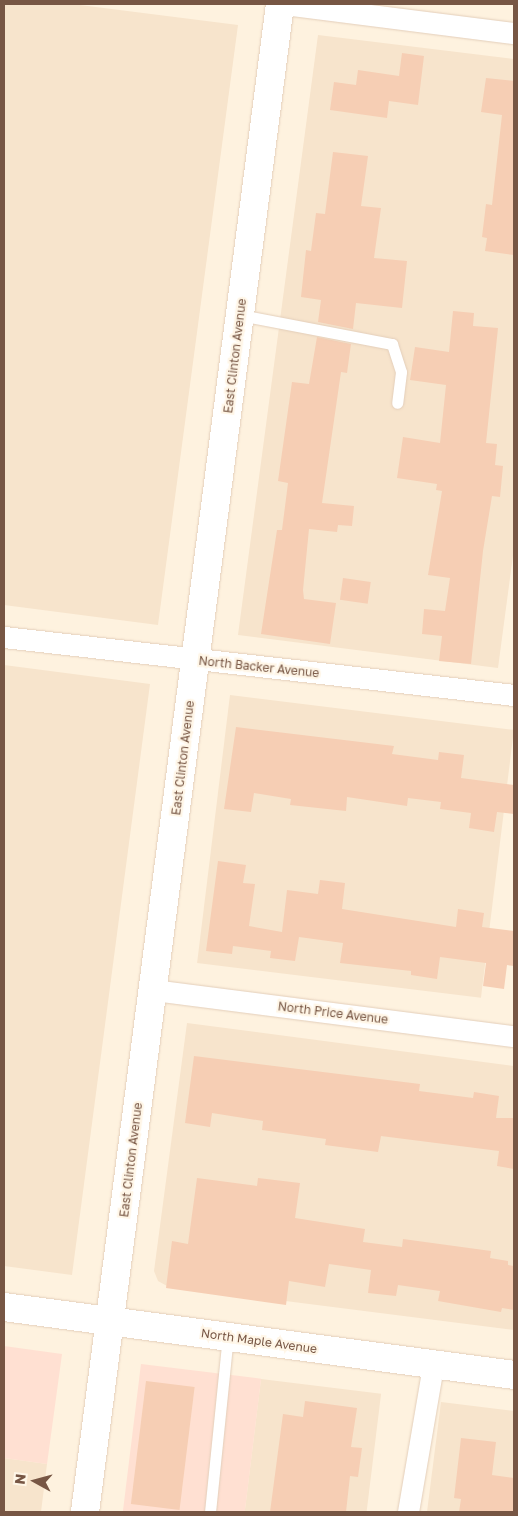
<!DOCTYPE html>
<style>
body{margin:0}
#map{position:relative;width:518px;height:1516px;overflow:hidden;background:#fef2df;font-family:"Golos Text",sans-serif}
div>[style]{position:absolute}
.residential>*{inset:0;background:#f7e4cc;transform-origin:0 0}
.commercial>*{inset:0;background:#ffe0d2;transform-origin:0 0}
.building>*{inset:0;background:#f6ceb4;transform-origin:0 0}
.roads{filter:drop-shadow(0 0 1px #e3ceba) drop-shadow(0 0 1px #e3ceba)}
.service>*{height:11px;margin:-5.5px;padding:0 5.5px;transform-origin:5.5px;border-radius:5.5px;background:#fff}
.minor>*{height:21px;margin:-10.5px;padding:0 10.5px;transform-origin:10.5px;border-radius:10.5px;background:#fff}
.tertiary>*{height:28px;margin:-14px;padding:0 14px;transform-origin:14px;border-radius:14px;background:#fff}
.secondary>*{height:28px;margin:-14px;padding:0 14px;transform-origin:14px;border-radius:14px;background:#fff}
span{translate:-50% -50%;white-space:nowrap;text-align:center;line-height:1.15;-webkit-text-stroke:4.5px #fff6e7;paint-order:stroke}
.street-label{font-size:12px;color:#775644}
.frame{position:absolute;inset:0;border:5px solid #775644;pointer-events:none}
.north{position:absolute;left:10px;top:1456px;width:50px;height:50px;-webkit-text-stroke:4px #fff6e7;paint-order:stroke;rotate:277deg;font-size:14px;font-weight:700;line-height:20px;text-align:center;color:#775644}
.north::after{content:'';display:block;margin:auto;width:18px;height:22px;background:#775644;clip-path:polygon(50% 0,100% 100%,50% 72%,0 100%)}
</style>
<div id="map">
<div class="residential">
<i style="clip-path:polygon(4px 4px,72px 4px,238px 25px,158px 625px,4px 605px)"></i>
<i style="clip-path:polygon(318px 35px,514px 59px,514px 548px,498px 668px,238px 635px)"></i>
<i style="clip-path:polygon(4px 665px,150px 684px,72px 1275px,4px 1266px)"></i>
<i style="left:230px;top:695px;width:286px;height:270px;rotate:7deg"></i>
<i style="clip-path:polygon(187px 1023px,514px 1066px,514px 1330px,167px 1286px,158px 1281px,154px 1271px)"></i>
<i style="left:261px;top:1379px;width:121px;height:134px;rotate:7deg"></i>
<i style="clip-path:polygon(441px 1402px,514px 1411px,514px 1512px,427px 1512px)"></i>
<i style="clip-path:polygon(4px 1458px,47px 1464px,41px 1512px,4px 1512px)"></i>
</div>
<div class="commercial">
<i style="clip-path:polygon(4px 1346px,62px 1354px,47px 1464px,4px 1458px)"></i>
<i style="left:141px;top:1364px;width:121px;height:149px;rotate:7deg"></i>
</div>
<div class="building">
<i style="clip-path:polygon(402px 53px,424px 56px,418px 105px,389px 101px,387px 118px,330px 110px,334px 82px,356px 85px,358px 70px,399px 76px)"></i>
<i style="clip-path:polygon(486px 78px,514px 81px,514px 255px,485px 251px,487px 238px,482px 237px,486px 204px,492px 205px,502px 115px,481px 112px)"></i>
<i style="clip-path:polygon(333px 152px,368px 156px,361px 206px,381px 208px,374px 258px,407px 261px,402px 308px,356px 303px,353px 329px,318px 322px,321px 300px,301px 297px,306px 250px,311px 251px,316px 213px,325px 214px)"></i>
<i style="clip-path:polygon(453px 311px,474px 313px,473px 326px,498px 328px,486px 443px,497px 444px,495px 465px,503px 466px,500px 497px,492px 496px,483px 551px,471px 664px,439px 661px,442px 636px,422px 634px,424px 609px,445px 611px,450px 578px,428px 575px,442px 491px,436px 490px,437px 484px,397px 478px,403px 437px,440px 443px,446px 385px,410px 380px,415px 347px,449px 352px)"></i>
<i style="clip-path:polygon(317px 337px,351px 344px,347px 373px,341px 372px,322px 503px,354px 506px,352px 526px,338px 525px,337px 532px,309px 529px,303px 590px,304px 599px,336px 603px,330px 644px,261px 634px,277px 530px,282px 530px,288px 483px,278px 481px,292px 382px,309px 384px)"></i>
<i style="left:343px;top:578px;width:28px;height:22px;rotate:8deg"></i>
<i style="clip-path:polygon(236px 727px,394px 746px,392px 754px,438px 760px,439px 752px,464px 755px,461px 778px,514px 785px,514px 814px,497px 812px,494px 832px,469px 828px,471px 813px,440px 809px,441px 802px,408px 798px,407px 806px,347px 797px,346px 811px,290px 805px,291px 799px,254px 793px,251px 812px,224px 809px)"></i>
<i style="clip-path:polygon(218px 861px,246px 865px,243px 883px,255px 884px,249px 926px,282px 932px,287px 890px,318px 894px,320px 880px,345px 883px,342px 909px,456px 927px,458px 909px,484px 913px,482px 927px,514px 931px,514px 966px,507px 965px,504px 989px,483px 986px,486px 963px,440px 957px,437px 979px,411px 975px,411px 971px,340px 963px,343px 943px,299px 937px,295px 961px,270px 958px,271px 951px,233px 946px,232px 954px,206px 951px)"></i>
<i style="clip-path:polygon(194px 1056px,420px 1084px,419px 1091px,473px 1098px,474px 1092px,499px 1096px,496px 1118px,514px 1118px,514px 1169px,497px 1166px,499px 1151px,381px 1136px,378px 1152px,325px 1145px,326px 1139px,262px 1130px,263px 1121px,212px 1113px,210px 1127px,185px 1123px)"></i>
<i style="clip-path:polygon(197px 1178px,257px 1186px,258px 1178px,300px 1183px,295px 1218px,365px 1229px,363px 1242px,402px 1247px,403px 1239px,491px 1251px,490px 1258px,508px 1261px,508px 1265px,514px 1266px,514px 1310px,502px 1308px,501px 1312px,438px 1301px,440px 1291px,398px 1285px,396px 1296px,368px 1293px,371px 1270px,329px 1264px,325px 1287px,289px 1281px,286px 1305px,166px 1288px,172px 1241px,188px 1244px)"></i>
<i style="left:146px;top:1381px;width:49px;height:124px;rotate:7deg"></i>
<i style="clip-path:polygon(305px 1401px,357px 1408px,351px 1447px,362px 1448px,358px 1477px,350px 1476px,346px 1512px,270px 1512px,283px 1414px,303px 1417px)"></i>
<i style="clip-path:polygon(461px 1438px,496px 1442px,492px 1475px,514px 1478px,514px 1512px,459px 1512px,461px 1499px,454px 1498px)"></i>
</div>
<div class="roads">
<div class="service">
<i style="left:240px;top:315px;width:155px;rotate:10.8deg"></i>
<i style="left:392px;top:344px;width:29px;rotate:72deg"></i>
<i style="left:401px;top:372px;width:31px;rotate:97deg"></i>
<i style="left:210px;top:1512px;width:177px;rotate:-84.2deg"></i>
</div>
<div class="minor">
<i style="left:283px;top:4px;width:233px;rotate:7.2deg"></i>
<i style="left:4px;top:637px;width:513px;rotate:6.49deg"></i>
<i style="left:153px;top:990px;width:364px;rotate:7.3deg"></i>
<i style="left:408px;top:1512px;width:149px;rotate:-80.3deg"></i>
</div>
<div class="tertiary">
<i style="left:4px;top:1307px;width:515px;rotate:7.59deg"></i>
</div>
<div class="secondary">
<i style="left:85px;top:1512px;width:1521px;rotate:-82.63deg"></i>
</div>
</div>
<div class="street-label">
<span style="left:235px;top:356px;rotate:-83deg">East Clinton Avenue</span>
<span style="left:259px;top:667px;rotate:6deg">North Backer Avenue</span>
<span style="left:183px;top:758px;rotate:-83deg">East Clinton Avenue</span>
<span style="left:333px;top:1013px;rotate:7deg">North Price Avenue</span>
<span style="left:131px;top:1160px;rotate:-83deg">East Clinton Avenue</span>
<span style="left:259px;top:1341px;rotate:8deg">North Maple Avenue</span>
</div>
<div class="frame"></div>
<div class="north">N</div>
</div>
